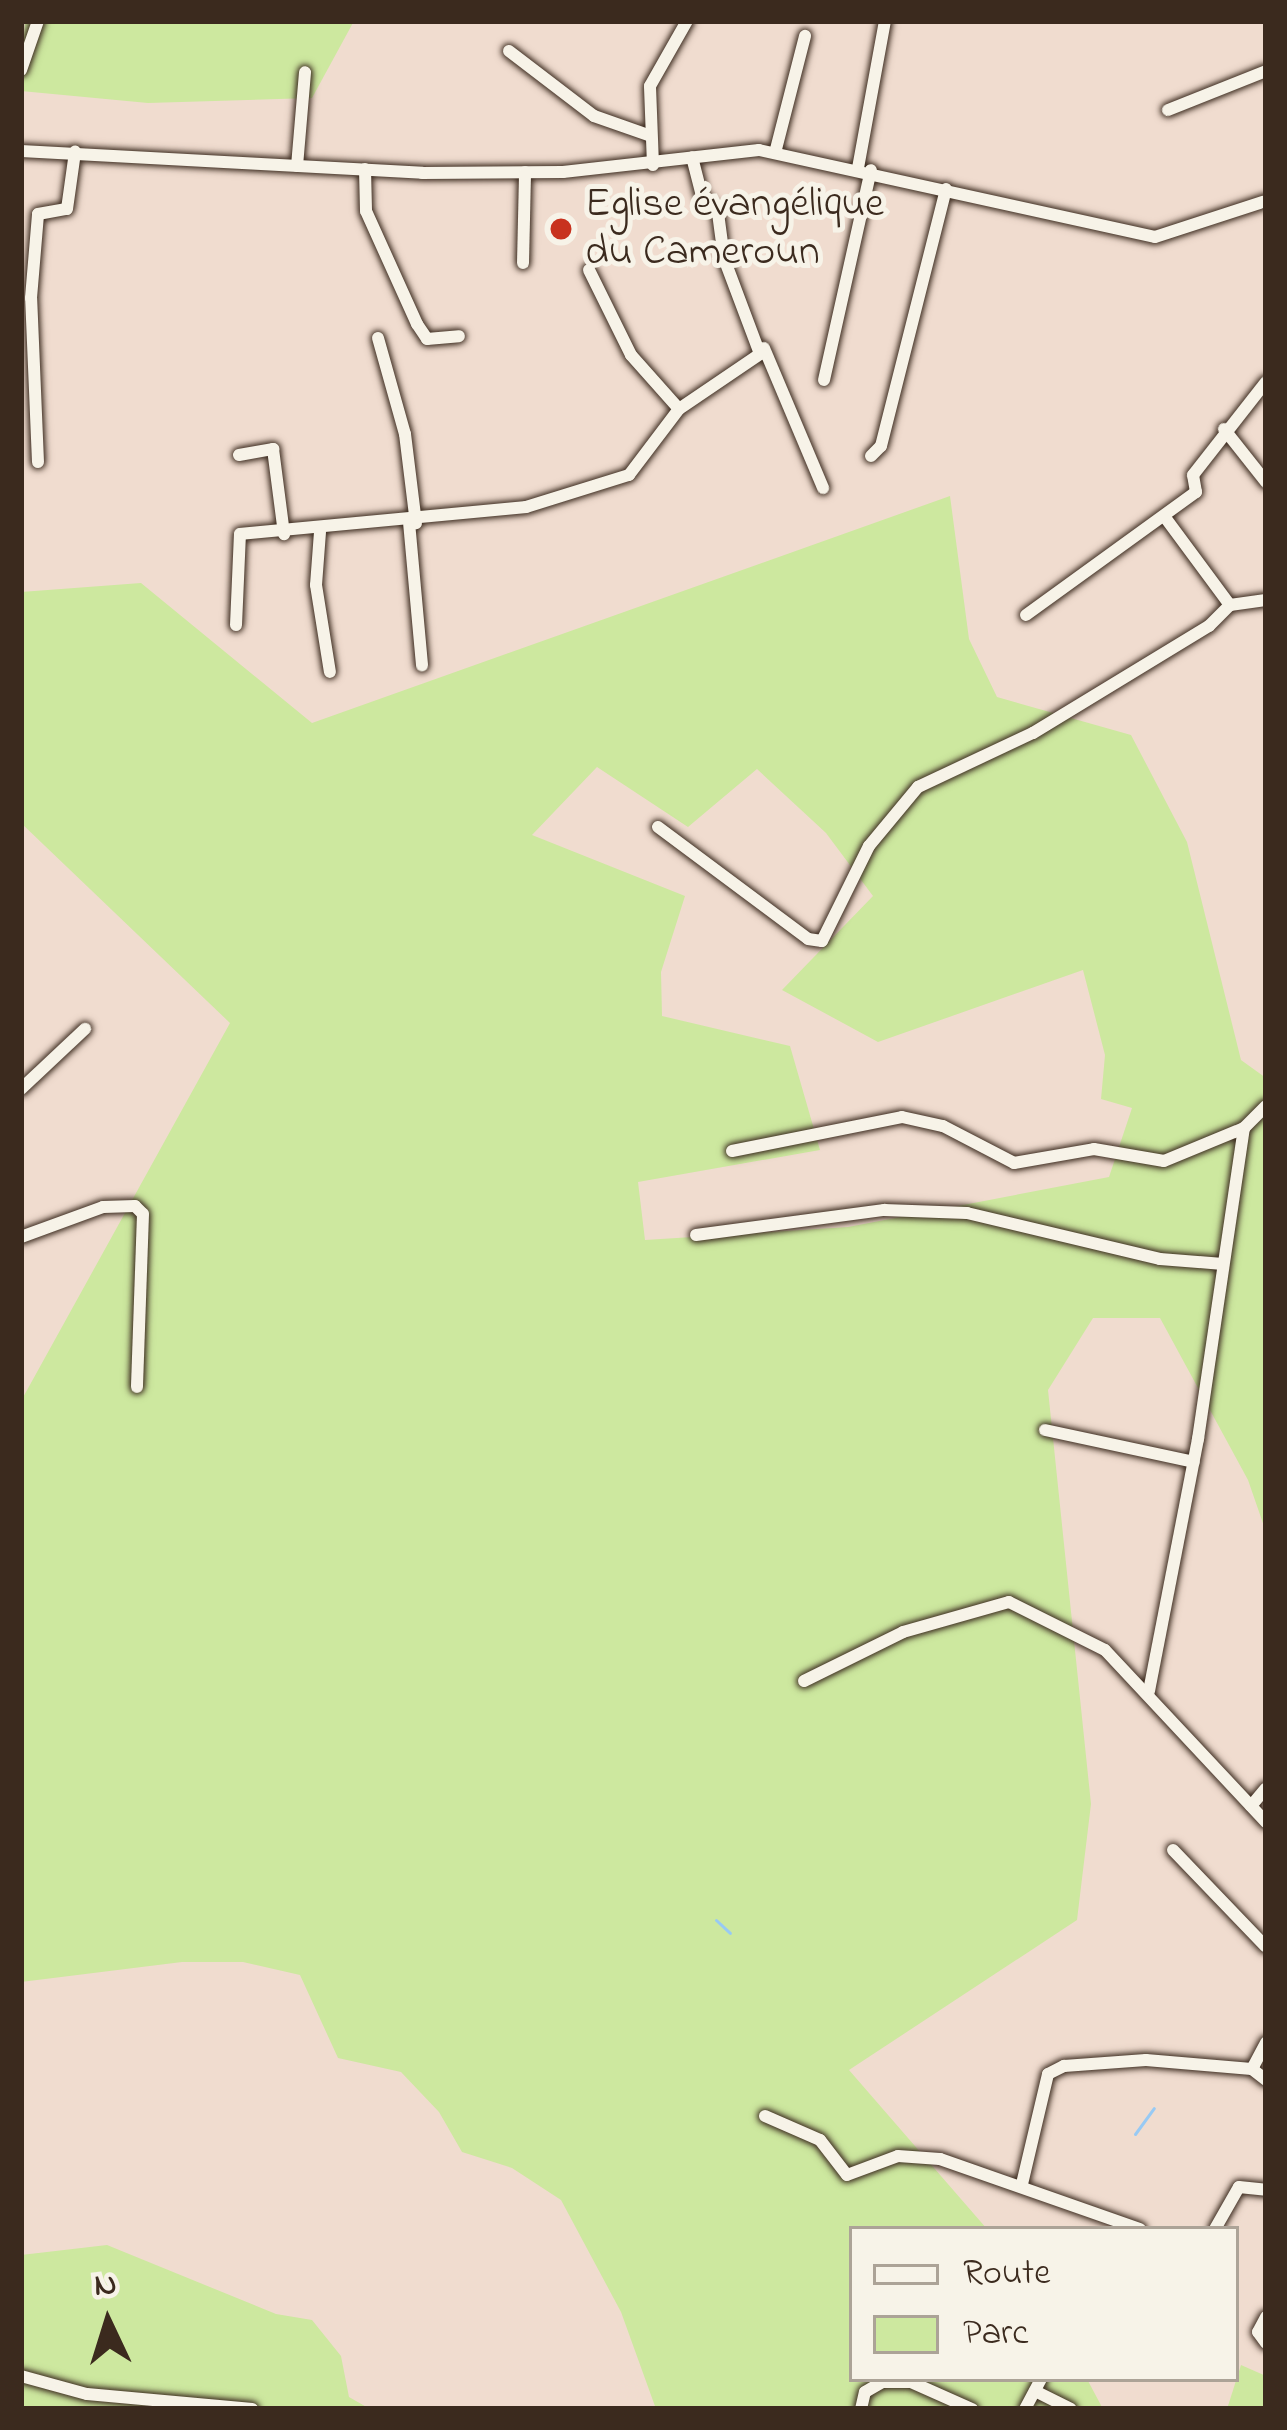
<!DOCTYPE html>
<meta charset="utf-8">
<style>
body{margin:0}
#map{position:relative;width:1287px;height:2430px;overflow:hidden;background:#f0dccf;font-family:"Indie Flower",sans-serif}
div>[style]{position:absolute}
.green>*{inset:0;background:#cde89f}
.stream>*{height:3px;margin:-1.5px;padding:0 1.5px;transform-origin:1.5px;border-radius:1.5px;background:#98caf4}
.roads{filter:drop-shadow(0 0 3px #3b2a1e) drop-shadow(0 0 3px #3b2a1e)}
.minor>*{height:12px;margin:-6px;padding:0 6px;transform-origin:6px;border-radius:6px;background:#f7f3e8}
.dots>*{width:33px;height:33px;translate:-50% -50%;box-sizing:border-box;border:6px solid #f7f3e8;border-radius:50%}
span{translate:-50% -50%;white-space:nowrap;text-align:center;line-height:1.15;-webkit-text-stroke:10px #f7f3e8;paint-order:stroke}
.poi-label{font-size:42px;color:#3b2a1e}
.left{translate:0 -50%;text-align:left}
.frame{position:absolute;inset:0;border:24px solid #3b2a1e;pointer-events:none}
.legend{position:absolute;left:849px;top:2226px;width:390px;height:156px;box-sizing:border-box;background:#f7f3e8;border:3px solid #aca397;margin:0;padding:15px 21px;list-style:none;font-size:36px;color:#3b2a1e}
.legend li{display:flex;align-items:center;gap:24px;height:60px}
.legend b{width:60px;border:3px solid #aca397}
.north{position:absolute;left:48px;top:2262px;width:120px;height:120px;-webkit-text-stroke:9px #f7f3e8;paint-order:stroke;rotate:356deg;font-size:33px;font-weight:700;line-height:48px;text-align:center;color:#3b2a1e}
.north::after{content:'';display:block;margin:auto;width:42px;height:54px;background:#3b2a1e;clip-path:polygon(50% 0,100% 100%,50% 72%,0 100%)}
</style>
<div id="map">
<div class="green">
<i style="clip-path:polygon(25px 21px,354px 21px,312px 98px,148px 103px,21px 91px)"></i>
<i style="clip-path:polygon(evenodd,950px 496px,969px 639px,997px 697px,1131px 735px,1187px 842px,1241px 1060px,1266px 1078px,1266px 1532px,1248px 1480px,1160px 1318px,1093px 1318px,1048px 1390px,1091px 1804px,1077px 1920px,849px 2070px,987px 2229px,852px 2229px,852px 2379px,1087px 2379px,1103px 2409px,656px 2409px,621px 2312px,561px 2200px,512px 2168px,462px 2152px,439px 2112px,401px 2072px,338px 2058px,300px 1975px,243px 1962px,182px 1962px,21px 1982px,21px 1401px,230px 1023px,21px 823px,21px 592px,141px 583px,312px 723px,950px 496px,597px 767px,688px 827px,757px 769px,826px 833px,873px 896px,782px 990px,878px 1042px,1083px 970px,1105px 1055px,1101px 1099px,1132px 1108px,1109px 1177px,848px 1227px,645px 1240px,638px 1182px,820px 1150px,790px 1046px,662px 1016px,661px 972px,685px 896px,532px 835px,597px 767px)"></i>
<i style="clip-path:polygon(107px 2245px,276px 2314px,312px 2320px,341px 2356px,349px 2397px,370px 2409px,21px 2409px,21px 2255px)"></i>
<i style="clip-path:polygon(1241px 2365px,1266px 2376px,1266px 2409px,1227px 2409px)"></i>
</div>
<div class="stream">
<i style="left:716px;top:1920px;width:19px;rotate:43deg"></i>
<i style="left:1135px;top:2134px;width:32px;rotate:-54deg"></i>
</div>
<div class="roads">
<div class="minor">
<i style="left:509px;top:51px;width:107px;rotate:37.4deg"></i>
<i style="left:594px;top:116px;width:60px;rotate:19.3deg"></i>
<i style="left:21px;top:70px;width:52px;rotate:-70.9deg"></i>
<i style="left:1168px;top:110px;width:105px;rotate:-21.7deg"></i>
<i style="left:21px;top:151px;width:402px;rotate:3.1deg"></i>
<i style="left:422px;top:173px;width:141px;rotate:-0.4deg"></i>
<i style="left:563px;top:172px;width:197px;rotate:-6.4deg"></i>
<i style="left:759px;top:150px;width:405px;rotate:12.4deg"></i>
<i style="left:1155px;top:237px;width:117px;rotate:-18deg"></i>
<i style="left:775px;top:153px;width:121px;rotate:-75.6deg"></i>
<i style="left:653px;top:165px;width:79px;rotate:-92.2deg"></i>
<i style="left:650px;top:86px;width:75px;rotate:-60.4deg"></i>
<i style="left:297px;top:166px;width:94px;rotate:-85.1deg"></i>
<i style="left:858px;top:168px;width:149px;rotate:-79.6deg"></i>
<i style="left:365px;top:169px;width:42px;rotate:88.6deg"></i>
<i style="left:366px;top:211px;width:124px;rotate:65.7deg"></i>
<i style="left:417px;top:324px;width:18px;rotate:56deg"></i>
<i style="left:427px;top:339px;width:32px;rotate:-5deg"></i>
<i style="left:523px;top:263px;width:91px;rotate:-88.7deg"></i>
<i style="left:589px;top:270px;width:95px;rotate:63.7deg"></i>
<i style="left:631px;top:355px;width:72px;rotate:48.4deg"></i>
<i style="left:378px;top:338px;width:100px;rotate:74.3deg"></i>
<i style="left:405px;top:434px;width:90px;rotate:83deg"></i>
<i style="left:764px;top:348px;width:152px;rotate:67.1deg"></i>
<i style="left:824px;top:380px;width:215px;rotate:-77.4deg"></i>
<i style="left:1224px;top:429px;width:68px;rotate:51.6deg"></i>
<i style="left:239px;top:455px;width:35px;rotate:-10deg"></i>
<i style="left:273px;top:449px;width:86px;rotate:82.6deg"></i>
<i style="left:871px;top:456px;width:14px;rotate:-45deg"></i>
<i style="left:881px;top:446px;width:265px;rotate:-75.8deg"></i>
<i style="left:38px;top:462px;width:164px;rotate:-92.4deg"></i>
<i style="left:31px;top:298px;width:84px;rotate:-85.2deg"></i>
<i style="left:38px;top:214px;width:29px;rotate:-10deg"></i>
<i style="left:67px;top:209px;width:58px;rotate:-82deg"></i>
<i style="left:1167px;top:520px;width:106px;rotate:53.5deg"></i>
<i style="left:1230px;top:605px;width:36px;rotate:-8deg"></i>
<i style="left:409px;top:522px;width:144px;rotate:84.8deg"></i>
<i style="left:320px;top:532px;width:53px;rotate:94.3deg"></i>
<i style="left:316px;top:585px;width:88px;rotate:80.9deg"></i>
<i style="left:1026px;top:615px;width:210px;rotate:-35.9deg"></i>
<i style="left:1196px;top:492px;width:17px;rotate:-100deg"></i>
<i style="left:1193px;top:475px;width:118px;rotate:-51.9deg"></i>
<i style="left:236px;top:625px;width:91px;rotate:-87.5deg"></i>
<i style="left:240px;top:534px;width:287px;rotate:-5.4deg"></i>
<i style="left:526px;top:507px;width:108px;rotate:-17.3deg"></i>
<i style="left:629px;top:475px;width:83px;rotate:-52.9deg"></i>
<i style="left:679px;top:409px;width:98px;rotate:-34.2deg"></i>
<i style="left:760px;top:354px;width:103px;rotate:-110.6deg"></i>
<i style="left:724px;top:258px;width:45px;rotate:-97.6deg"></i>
<i style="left:718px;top:213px;width:23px;rotate:-133deg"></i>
<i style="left:702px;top:196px;width:40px;rotate:-104.4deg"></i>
<i style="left:658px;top:827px;width:187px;rotate:36.7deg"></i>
<i style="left:808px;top:939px;width:14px;rotate:8deg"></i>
<i style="left:822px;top:941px;width:106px;rotate:-63.7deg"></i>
<i style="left:869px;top:846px;width:77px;rotate:-50.3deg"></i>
<i style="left:918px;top:787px;width:127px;rotate:-25.2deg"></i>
<i style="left:1033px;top:733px;width:206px;rotate:-31.3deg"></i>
<i style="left:1209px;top:626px;width:30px;rotate:-45deg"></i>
<i style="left:21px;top:1089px;width:88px;rotate:-43.2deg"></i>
<i style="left:732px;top:1151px;width:173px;rotate:-11.3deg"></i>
<i style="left:902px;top:1117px;width:42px;rotate:12.4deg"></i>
<i style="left:943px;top:1126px;width:80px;rotate:27.5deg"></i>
<i style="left:1014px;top:1163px;width:81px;rotate:-9.9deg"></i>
<i style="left:1094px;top:1149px;width:71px;rotate:9.7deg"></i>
<i style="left:1164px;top:1161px;width:87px;rotate:-22.4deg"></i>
<i style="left:1244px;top:1128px;width:31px;rotate:-45deg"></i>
<i style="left:696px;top:1235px;width:190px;rotate:-7.6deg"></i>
<i style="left:884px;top:1210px;width:83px;rotate:2.1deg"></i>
<i style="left:967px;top:1213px;width:198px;rotate:13.4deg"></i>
<i style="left:1160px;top:1259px;width:63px;rotate:4.5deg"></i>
<i style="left:21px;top:1237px;width:87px;rotate:-20.1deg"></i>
<i style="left:103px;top:1207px;width:32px;rotate:-2deg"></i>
<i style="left:135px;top:1206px;width:11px;rotate:45deg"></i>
<i style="left:143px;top:1214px;width:173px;rotate:92deg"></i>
<i style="left:1045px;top:1430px;width:152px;rotate:12.1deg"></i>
<i style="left:804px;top:1681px;width:110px;rotate:-26.3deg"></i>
<i style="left:903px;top:1632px;width:110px;rotate:-15.8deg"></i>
<i style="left:1009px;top:1602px;width:107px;rotate:26.6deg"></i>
<i style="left:1105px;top:1650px;width:236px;rotate:46.9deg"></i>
<i style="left:1149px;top:1691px;width:257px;rotate:-79deg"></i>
<i style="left:1198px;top:1439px;width:314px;rotate:-81.6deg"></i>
<i style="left:1251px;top:1806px;width:23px;rotate:-50deg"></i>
<i style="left:1173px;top:1850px;width:134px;rotate:46.2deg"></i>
<i style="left:1252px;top:2069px;width:30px;rotate:-62deg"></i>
<i style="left:765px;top:2116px;width:60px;rotate:23.6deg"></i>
<i style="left:820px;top:2140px;width:44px;rotate:52.4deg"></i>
<i style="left:847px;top:2175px;width:54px;rotate:-20.4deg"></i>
<i style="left:898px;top:2156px;width:42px;rotate:4.1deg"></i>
<i style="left:940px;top:2159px;width:212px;rotate:19.3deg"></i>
<i style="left:1022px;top:2184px;width:113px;rotate:-76.7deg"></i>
<i style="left:1048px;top:2074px;width:18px;rotate:-27deg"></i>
<i style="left:1064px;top:2066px;width:82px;rotate:-4.2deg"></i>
<i style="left:1146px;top:2060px;width:106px;rotate:4.9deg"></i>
<i style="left:1252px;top:2069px;width:18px;rotate:38deg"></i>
<i style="left:1215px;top:2229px;width:48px;rotate:-60.3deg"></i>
<i style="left:1239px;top:2187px;width:27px;rotate:6deg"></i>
<i style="left:1266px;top:2317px;width:17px;rotate:118deg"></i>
<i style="left:1258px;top:2332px;width:14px;rotate:54deg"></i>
<i style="left:21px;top:2376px;width:68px;rotate:15.3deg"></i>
<i style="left:87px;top:2394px;width:166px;rotate:5.2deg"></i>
<i style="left:1035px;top:2391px;width:40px;rotate:26.6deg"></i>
<i style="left:861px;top:2409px;width:17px;rotate:-77deg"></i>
<i style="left:865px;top:2392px;width:20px;rotate:-30deg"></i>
<i style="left:882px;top:2382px;width:29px"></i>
<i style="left:911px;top:2382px;width:67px;rotate:23.9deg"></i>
<i style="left:1025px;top:2409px;width:34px;rotate:-62deg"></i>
</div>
</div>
<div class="dots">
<i style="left:561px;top:229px;background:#c8321e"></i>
</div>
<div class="poi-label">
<span class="left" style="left:585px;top:229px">Eglise évangélique<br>du Cameroun</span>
</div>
<div class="frame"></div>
<ul class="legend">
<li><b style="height:15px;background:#f7f3e8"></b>Route</li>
<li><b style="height:33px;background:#cde89f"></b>Parc</li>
</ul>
<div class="north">N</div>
</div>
